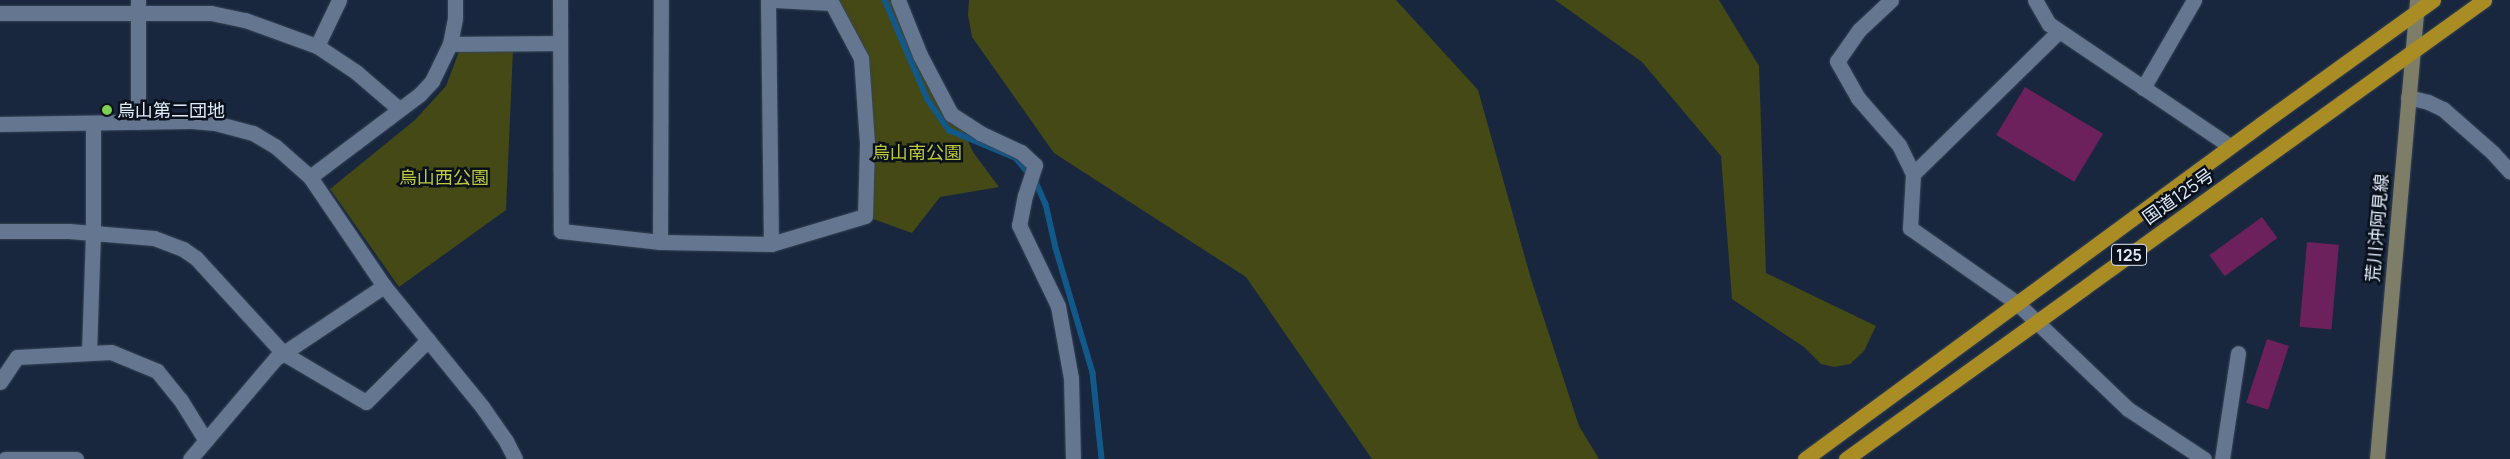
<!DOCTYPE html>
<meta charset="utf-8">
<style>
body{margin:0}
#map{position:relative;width:2510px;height:459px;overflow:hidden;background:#18273d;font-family:Manrope,"Noto Sans JP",sans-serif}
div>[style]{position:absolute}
.green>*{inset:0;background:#444915}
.stream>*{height:5.5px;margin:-2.75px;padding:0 2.75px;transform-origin:2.75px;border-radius:2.75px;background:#12598a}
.building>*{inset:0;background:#6c215d;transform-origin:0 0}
.roads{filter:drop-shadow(0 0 1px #384456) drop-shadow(0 0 1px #384456)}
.minor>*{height:15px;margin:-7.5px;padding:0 7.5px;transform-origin:7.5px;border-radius:7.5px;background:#647690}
.tertiary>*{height:15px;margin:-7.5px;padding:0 7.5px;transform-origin:7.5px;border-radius:7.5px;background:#647690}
.secondary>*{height:15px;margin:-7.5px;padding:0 7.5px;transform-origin:7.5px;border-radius:7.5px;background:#7e7e68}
.trunk>*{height:15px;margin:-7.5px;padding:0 7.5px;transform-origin:7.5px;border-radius:7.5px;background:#aa8c24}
.dots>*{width:14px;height:14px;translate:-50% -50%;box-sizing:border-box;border:2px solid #09101a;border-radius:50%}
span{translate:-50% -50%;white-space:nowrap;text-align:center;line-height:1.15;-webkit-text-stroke:5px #09101a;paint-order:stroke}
.shield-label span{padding:1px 4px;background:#09101a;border:1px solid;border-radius:4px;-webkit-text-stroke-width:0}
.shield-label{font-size:16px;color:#dfeaf9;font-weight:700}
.poi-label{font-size:18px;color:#dfeaf9}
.left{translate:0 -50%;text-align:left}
.park-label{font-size:18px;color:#bdc83b}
.street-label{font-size:18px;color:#dfeaf9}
</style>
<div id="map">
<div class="green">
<i style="clip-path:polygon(830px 0,902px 0,973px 152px,999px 187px,940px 197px,912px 233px,865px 216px,861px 58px)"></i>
<i style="clip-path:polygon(969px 0,1396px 0,1478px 90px,1531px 279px,1579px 426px,1599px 459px,1372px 459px,1246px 277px,1054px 153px,972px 37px,968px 15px)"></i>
<i style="clip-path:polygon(1555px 0,1719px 0,1759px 66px,1766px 273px,1876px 326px,1864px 351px,1850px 364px,1834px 367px,1821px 364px,1804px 347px,1732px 299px,1721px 156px,1642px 62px)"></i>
<i style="clip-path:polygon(460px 49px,513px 49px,506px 210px,399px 287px,330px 189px,415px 120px,446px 86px)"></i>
</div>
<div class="stream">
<i style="left:885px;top:0;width:109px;rotate:66.7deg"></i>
<i style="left:928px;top:100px;width:37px;rotate:55deg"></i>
<i style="left:949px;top:130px;width:73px;rotate:22.7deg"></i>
<i style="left:1016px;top:158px;width:31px;rotate:50deg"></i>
<i style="left:1036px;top:182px;width:24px;rotate:66deg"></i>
<i style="left:1046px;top:204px;width:45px;rotate:77.2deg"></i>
<i style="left:1056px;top:248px;width:130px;rotate:73.5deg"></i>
<i style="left:1093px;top:373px;width:86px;rotate:84deg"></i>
</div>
<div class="building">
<i style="left:2025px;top:87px;width:91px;height:56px;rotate:31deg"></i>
<i style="left:2262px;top:217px;width:26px;height:65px;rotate:54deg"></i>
<i style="left:2307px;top:242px;width:32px;height:85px;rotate:5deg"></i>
<i style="left:2267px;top:339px;width:23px;height:67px;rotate:18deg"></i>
</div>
<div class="roads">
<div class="minor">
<i style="left:560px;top:0;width:231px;rotate:89.8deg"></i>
<i style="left:561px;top:231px;width:100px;rotate:6.3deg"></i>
<i style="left:660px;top:242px;width:111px;rotate:1deg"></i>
<i style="left:771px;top:244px;width:98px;rotate:-16.6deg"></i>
<i style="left:865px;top:216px;width:73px;rotate:-88.4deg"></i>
<i style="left:867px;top:143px;width:85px;rotate:-94deg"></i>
<i style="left:861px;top:58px;width:66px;rotate:-118.1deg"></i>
<i style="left:768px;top:0;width:244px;rotate:89.3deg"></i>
<i style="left:775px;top:0;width:56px;rotate:3.1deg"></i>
<i style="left:898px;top:0;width:59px;rotate:68.2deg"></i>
<i style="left:920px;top:55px;width:67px;rotate:62.3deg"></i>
<i style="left:951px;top:114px;width:35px;rotate:33deg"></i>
<i style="left:980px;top:133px;width:45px;rotate:24.9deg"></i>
<i style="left:1021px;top:152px;width:19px;rotate:43deg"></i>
<i style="left:1035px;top:165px;width:32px;rotate:108deg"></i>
<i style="left:1025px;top:195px;width:31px;rotate:101deg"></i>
<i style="left:1019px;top:225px;width:90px;rotate:64.3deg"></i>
<i style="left:1058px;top:306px;width:73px;rotate:79.8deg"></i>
<i style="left:1071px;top:378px;width:81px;rotate:88.6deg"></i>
<i style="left:1891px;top:0;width:44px;rotate:136.8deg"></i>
<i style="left:1859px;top:30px;width:38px;rotate:125deg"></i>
<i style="left:1837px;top:61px;width:43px;rotate:60.4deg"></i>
<i style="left:1858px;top:98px;width:62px;rotate:48.9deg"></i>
<i style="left:1899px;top:145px;width:32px;rotate:64deg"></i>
<i style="left:1913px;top:174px;width:54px;rotate:93.2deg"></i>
<i style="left:1910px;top:228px;width:132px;rotate:35.1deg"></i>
<i style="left:2018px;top:304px;width:152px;rotate:43.7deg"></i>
<i style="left:2128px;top:409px;width:91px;rotate:33.3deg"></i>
<i style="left:2035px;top:0;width:28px;rotate:60deg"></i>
<i style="left:2049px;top:24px;width:218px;rotate:34deg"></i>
<i style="left:0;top:13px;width:211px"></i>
<i style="left:211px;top:13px;width:35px;rotate:12deg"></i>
<i style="left:245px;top:20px;width:77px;rotate:19.9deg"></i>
<i style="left:317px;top:46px;width:47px;rotate:33.7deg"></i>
<i style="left:356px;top:72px;width:57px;rotate:40.7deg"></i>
<i style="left:450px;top:44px;width:110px;rotate:-0.5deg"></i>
<i style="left:317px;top:46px;width:51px;rotate:-64.4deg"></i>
<i style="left:2143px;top:88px;width:102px;rotate:-59.9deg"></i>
<i style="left:2408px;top:97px;width:21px;rotate:14deg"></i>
<i style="left:2428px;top:102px;width:17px;rotate:25deg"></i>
<i style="left:2443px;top:109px;width:67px;rotate:41.3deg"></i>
<i style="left:2493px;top:153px;width:25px;rotate:48deg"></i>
<i style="left:138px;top:122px;width:122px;rotate:-90deg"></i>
<i style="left:1913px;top:174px;width:204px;rotate:-44.4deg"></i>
<i style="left:0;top:231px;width:69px"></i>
<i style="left:69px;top:231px;width:85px;rotate:4.7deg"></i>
<i style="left:154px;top:238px;width:31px;rotate:21deg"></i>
<i style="left:183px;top:249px;width:16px;rotate:35deg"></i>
<i style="left:196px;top:258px;width:129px;rotate:47.5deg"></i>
<i style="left:283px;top:353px;width:96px;rotate:30.6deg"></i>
<i style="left:366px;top:402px;width:88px;rotate:-45deg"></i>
<i style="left:660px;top:242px;width:242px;rotate:-89.8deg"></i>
<i style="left:89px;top:353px;width:120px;rotate:-88.1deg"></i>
<i style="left:93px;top:233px;width:110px;rotate:-90deg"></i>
<i style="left:0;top:382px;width:30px;rotate:-56deg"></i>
<i style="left:17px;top:357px;width:94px;rotate:-3deg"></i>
<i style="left:111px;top:352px;width:50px;rotate:22.4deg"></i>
<i style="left:157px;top:371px;width:36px;rotate:51deg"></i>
<i style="left:180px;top:399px;width:49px;rotate:58.2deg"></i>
<i style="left:5px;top:459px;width:71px"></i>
<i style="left:190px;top:459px;width:133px;rotate:-49.6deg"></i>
<i style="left:276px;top:358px;width:130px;rotate:-33.7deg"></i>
<i style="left:2222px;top:459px;width:107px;rotate:-81.4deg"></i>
</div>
<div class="tertiary">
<i style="left:0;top:124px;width:191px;rotate:-0.9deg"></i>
<i style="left:191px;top:121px;width:24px;rotate:5deg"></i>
<i style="left:215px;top:123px;width:39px;rotate:15deg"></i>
<i style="left:253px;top:133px;width:26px;rotate:31deg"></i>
<i style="left:275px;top:146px;width:47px;rotate:41.5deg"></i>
<i style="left:310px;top:177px;width:132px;rotate:55.8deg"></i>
<i style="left:384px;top:286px;width:157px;rotate:50.9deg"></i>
<i style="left:483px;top:408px;width:40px;rotate:55.1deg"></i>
<i style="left:506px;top:441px;width:20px;rotate:63deg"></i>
<i style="left:310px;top:177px;width:138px;rotate:-37deg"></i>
<i style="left:420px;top:94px;width:18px;rotate:-47deg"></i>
<i style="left:432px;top:81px;width:41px;rotate:-64.1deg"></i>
<i style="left:450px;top:44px;width:26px;rotate:-79deg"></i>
<i style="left:455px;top:18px;width:18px;rotate:-90deg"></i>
</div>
<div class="secondary">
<i style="left:2377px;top:459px;width:461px;rotate:-85deg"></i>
</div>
<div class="trunk">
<i style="left:1805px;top:459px;width:566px;rotate:-36.3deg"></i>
<i style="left:2261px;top:124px;width:212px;rotate:-35.8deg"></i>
<i style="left:1846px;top:459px;width:786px;rotate:-35.73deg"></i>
</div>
</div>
<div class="dots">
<i style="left:107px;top:110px;background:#7ed053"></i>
</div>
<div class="shield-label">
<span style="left:2129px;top:255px">125</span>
</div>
<div class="poi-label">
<span class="left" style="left:117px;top:110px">烏山第二団地</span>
</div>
<div class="park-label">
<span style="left:917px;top:152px">烏山南公園</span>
<span style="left:444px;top:177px">烏山西公園</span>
</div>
<div class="street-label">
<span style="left:2178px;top:196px;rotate:-35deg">国道125号</span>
<span style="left:2377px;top:228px;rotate:-85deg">荒川沖阿見線</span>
</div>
</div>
